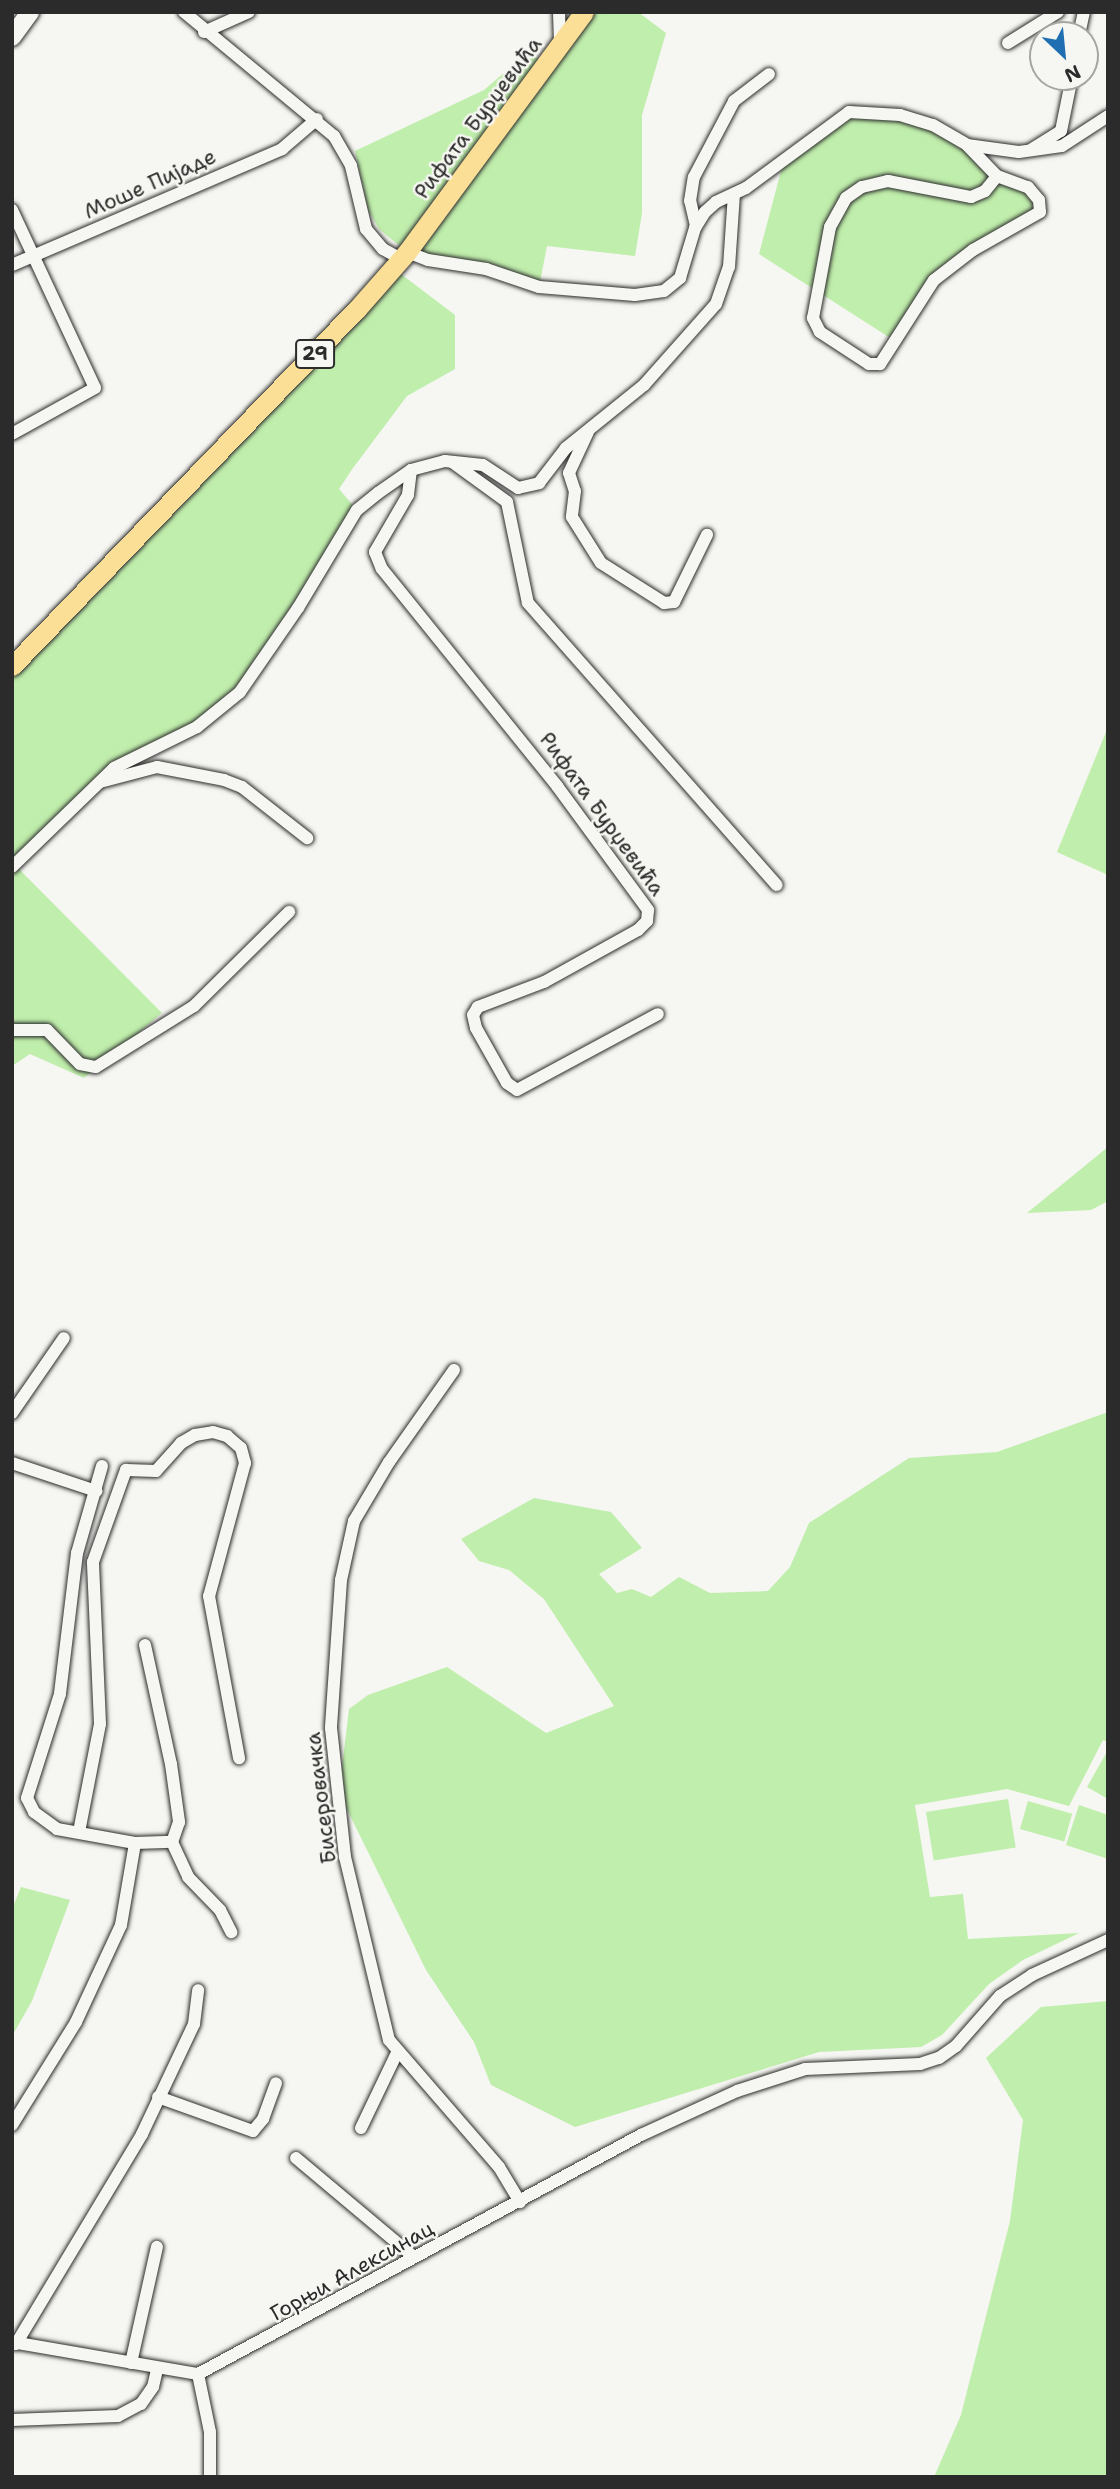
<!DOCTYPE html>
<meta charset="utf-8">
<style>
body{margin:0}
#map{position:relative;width:1120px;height:2489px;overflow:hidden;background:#f6f6f2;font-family:"Shantell Sans",sans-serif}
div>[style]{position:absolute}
.green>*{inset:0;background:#c0eeac;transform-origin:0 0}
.roads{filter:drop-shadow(0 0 2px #2b2b2b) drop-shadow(0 0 2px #2b2b2b)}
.street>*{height:12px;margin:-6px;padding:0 6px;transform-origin:6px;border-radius:6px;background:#f6f6f2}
.secondary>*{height:18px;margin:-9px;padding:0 9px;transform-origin:9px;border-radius:9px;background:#f6f6f2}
.primary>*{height:19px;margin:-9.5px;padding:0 9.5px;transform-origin:9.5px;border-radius:9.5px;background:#fbdf96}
span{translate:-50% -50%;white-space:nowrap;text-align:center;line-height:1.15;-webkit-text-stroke:5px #f6f6f2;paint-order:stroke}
.shield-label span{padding:2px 5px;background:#f6f6f2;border:2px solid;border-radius:5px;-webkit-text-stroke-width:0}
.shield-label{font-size:19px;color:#2b2b2b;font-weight:700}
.street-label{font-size:21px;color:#2b2b2b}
.frame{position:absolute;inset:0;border:14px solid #2b2b2b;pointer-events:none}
.north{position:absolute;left:1029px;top:21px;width:70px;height:70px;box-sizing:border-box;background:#f6f6f2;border:2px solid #a5a5a2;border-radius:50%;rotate:154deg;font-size:19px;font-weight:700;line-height:28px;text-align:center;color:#2b2b2b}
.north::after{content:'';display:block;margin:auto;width:24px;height:32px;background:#1f6fb2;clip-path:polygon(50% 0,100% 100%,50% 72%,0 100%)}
</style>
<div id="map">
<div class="green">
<i style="clip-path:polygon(584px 12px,638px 12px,666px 33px,642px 115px,642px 213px,635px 256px,547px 246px,539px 287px,407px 252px,379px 229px,368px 210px,355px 151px,484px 90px,527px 53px,548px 63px)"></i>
<i style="clip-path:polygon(849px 112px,933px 125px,997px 176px,1028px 187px,1041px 205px,934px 280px,895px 341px,759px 254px,785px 156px)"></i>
<i style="clip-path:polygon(393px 268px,455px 315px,455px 369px,407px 396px,353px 468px,339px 489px,357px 510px,222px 709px,141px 752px,15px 865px,162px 1013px,84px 1078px,30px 1054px,12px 1066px,12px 666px)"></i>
<i style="clip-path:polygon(1108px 727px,1108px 875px,1057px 852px)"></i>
<i style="clip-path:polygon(1108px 1147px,1108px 1201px,1091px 1210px,1027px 1213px)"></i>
<i style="clip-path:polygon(1108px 1412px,1108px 1742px,1103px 1740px,1069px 1806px,1007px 1789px,915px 1805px,930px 1897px,963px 1894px,968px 1939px,1079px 1933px,1023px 1960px,989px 1984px,942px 2035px,921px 2047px,819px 2052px,575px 2127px,491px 2085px,474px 2042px,426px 1970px,339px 1793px,349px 1709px,368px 1695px,447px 1667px,546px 1733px,614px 1706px,544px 1599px,509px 1570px,479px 1561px,461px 1539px,534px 1498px,611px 1512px,642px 1548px,599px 1574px,617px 1593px,632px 1589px,651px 1597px,679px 1577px,710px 1593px,768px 1591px,790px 1567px,809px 1523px,909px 1458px,997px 1452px)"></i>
<i style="clip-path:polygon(1108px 1750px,1108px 1799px,1087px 1787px)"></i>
<i style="left:1008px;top:1799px;width:49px;height:83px;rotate:81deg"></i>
<i style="left:1028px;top:1801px;width:46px;height:29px;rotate:16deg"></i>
<i style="clip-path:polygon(1079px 1805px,1108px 1815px,1108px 1859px,1066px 1845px)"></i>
<i style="clip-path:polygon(21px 1887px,70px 1900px,32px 2001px,12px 2036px,12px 1909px)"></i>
<i style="clip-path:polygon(1108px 2001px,1108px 2477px,934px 2477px,961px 2415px,1010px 2221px,1023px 2120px,986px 2058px,1041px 2007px)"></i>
</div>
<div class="roads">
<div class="street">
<i style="left:184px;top:12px;width:195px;rotate:39.6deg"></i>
<i style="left:334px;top:136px;width:34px;rotate:60deg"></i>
<i style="left:351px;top:166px;width:65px;rotate:76.6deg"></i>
<i style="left:366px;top:229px;width:26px;rotate:50deg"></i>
<i style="left:383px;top:249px;width:21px;rotate:29deg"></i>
<i style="left:559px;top:12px;width:33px;rotate:88deg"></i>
<i style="left:204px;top:32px;width:49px;rotate:-24deg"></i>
<i style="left:1079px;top:35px;width:24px;rotate:-78deg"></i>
<i style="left:1008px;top:43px;width:59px;rotate:-31.8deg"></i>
<i style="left:968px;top:146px;width:42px;rotate:46deg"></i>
<i style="left:997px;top:176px;width:33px;rotate:20deg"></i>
<i style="left:1028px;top:187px;width:17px;rotate:50deg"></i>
<i style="left:1039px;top:200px;width:12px;rotate:85deg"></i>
<i style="left:1040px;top:212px;width:77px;rotate:150.4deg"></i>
<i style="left:973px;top:250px;width:49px;rotate:142.4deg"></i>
<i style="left:934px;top:280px;width:100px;rotate:122.7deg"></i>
<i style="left:880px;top:364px;width:11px;rotate:180deg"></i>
<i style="left:869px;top:364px;width:59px;rotate:-146.9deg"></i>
<i style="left:820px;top:332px;width:16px;rotate:-117deg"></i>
<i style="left:813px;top:318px;width:93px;rotate:-79.4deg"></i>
<i style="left:830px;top:227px;width:33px;rotate:-61deg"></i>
<i style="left:846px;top:198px;width:19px;rotate:-35deg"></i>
<i style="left:862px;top:187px;width:27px;rotate:-13deg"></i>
<i style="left:888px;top:181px;width:85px;rotate:10.9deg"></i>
<i style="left:971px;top:197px;width:15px;rotate:-23deg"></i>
<i style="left:985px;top:191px;width:19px;rotate:-51deg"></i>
<i style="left:1032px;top:149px;width:34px;rotate:-32deg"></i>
<i style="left:1061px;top:131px;width:55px;rotate:-78.5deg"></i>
<i style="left:12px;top:210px;width:196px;rotate:65deg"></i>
<i style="left:95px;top:388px;width:95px;rotate:151deg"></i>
<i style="left:696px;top:226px;width:26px;rotate:-103deg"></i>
<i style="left:690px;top:201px;width:24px;rotate:-81deg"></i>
<i style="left:694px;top:177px;width:86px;rotate:-62.2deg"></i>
<i style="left:734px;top:101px;width:44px;rotate:-37.6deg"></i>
<i style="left:407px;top:252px;width:22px;rotate:21deg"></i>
<i style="left:428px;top:260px;width:59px;rotate:8.8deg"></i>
<i style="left:486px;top:269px;width:56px;rotate:18.8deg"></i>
<i style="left:539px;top:287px;width:96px;rotate:4.8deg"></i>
<i style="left:635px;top:295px;width:29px;rotate:-8deg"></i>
<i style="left:664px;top:291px;width:21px;rotate:-39deg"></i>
<i style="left:680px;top:278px;width:52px;rotate:-73.3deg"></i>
<i style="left:695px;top:228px;width:19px;rotate:-58deg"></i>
<i style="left:705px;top:212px;width:15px;rotate:-42deg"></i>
<i style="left:716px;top:202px;width:33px;rotate:-25deg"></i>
<i style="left:746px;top:188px;width:128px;rotate:-36.4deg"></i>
<i style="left:849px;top:112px;width:51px;rotate:3.4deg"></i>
<i style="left:900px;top:115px;width:34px;rotate:17deg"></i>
<i style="left:933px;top:125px;width:39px;rotate:30deg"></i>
<i style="left:967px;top:145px;width:52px;rotate:7.7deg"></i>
<i style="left:1019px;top:152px;width:43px;rotate:-7.9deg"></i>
<i style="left:1062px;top:146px;width:55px;rotate:-33.1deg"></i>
<i style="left:12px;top:265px;width:294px;rotate:-23.2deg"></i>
<i style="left:282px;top:149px;width:46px;rotate:-40.6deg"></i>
<i style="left:588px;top:432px;width:45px;rotate:114.9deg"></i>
<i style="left:569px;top:473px;width:19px;rotate:72deg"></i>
<i style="left:575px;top:491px;width:26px;rotate:97deg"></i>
<i style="left:572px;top:517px;width:54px;rotate:57.8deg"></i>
<i style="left:601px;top:563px;width:75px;rotate:32.4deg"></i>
<i style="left:664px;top:603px;width:10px;rotate:-6deg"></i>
<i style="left:674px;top:602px;width:75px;rotate:-63.8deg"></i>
<i style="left:452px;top:462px;width:68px;rotate:36deg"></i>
<i style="left:507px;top:502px;width:103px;rotate:78.3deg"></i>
<i style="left:528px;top:603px;width:376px;rotate:48.6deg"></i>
<i style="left:411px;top:470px;width:25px;rotate:97deg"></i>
<i style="left:408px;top:495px;width:66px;rotate:120.1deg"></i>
<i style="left:375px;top:552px;width:18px;rotate:68deg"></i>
<i style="left:382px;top:569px;width:279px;rotate:51.1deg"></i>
<i style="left:557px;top:786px;width:154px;rotate:53.7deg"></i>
<i style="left:648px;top:910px;width:11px;rotate:95deg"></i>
<i style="left:647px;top:921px;width:13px;rotate:135deg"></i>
<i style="left:638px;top:930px;width:107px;rotate:151deg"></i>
<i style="left:544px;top:982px;width:71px;rotate:159.3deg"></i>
<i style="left:478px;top:1007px;width:9px;rotate:122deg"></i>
<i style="left:473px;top:1015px;width:13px;rotate:77deg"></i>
<i style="left:476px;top:1028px;width:63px;rotate:60.6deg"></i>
<i style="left:507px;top:1083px;width:12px;rotate:35deg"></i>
<i style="left:517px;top:1090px;width:160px;rotate:-28.3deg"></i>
<i style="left:100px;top:782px;width:59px;rotate:-14.7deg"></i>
<i style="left:157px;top:767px;width:68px;rotate:11deg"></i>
<i style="left:224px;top:780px;width:19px;rotate:21deg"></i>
<i style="left:242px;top:787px;width:83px;rotate:38.1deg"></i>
<i style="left:12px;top:867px;width:142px;rotate:-44.1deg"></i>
<i style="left:114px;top:768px;width:93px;rotate:-26.3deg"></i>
<i style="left:197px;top:727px;width:55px;rotate:-39.1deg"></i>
<i style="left:240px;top:692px;width:102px;rotate:-55.4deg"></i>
<i style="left:298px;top:608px;width:114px;rotate:-59deg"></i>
<i style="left:357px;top:510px;width:27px;rotate:-39deg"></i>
<i style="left:378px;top:493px;width:40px;rotate:-34.9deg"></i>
<i style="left:411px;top:470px;width:35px;rotate:-15deg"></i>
<i style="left:445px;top:461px;width:38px;rotate:6deg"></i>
<i style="left:483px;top:465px;width:42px;rotate:33.3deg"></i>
<i style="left:518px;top:488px;width:22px;rotate:-13deg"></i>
<i style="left:539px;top:483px;width:44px;rotate:-52.4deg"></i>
<i style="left:566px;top:448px;width:100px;rotate:-38.9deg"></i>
<i style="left:644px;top:385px;width:108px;rotate:-48.4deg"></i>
<i style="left:716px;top:304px;width:39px;rotate:-71deg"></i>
<i style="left:729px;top:267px;width:73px;rotate:-86.1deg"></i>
<i style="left:12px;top:1030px;width:35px"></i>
<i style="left:47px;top:1030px;width:47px;rotate:45.9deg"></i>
<i style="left:80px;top:1064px;width:16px;rotate:11deg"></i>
<i style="left:96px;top:1067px;width:115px;rotate:-31.9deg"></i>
<i style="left:194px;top:1006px;width:134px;rotate:-44.7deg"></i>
<i style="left:454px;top:1370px;width:113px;rotate:125.2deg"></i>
<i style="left:389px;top:1462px;width:69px;rotate:120.7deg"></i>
<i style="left:354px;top:1521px;width:60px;rotate:102.4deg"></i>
<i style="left:341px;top:1580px;width:148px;rotate:93.9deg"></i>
<i style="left:331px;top:1728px;width:130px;rotate:83.8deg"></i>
<i style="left:345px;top:1857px;width:188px;rotate:76.5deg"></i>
<i style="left:389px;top:2040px;width:168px;rotate:49.1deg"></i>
<i style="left:499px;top:2167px;width:41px;rotate:59deg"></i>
<i style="left:12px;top:1413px;width:91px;rotate:-55.3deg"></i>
<i style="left:12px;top:1463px;width:89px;rotate:18.4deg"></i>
<i style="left:102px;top:1466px;width:91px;rotate:106deg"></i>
<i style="left:77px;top:1553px;width:142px;rotate:96.9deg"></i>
<i style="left:60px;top:1694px;width:109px;rotate:107.6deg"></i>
<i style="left:27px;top:1798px;width:16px;rotate:63deg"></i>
<i style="left:34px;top:1812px;width:29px;rotate:36deg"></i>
<i style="left:57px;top:1829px;width:79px;rotate:10.2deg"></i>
<i style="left:135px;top:1843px;width:37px;rotate:-2deg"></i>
<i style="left:145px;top:1645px;width:122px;rotate:77.7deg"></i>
<i style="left:171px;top:1764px;width:59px;rotate:82.1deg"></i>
<i style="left:179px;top:1822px;width:21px;rotate:109deg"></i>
<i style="left:172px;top:1842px;width:38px;rotate:65deg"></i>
<i style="left:188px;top:1877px;width:46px;rotate:45.9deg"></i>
<i style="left:220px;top:1910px;width:25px;rotate:63deg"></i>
<i style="left:79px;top:1832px;width:110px;rotate:-79deg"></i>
<i style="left:100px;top:1724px;width:162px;rotate:-92.5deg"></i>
<i style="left:93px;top:1562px;width:98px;rotate:-70.3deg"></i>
<i style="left:126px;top:1470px;width:30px;rotate:2deg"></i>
<i style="left:156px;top:1471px;width:38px;rotate:-48deg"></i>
<i style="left:181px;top:1443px;width:16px;rotate:-30deg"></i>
<i style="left:195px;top:1435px;width:18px;rotate:-9deg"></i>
<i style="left:213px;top:1432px;width:15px;rotate:16deg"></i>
<i style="left:227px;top:1436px;width:18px;rotate:41deg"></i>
<i style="left:241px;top:1448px;width:16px;rotate:75deg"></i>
<i style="left:245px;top:1463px;width:138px;rotate:105.1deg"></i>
<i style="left:209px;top:1596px;width:165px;rotate:79.5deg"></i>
<i style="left:158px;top:2097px;width:101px;rotate:19.7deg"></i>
<i style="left:253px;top:2131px;width:16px;rotate:-50deg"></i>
<i style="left:263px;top:2119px;width:38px;rotate:-70deg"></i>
<i style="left:12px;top:2125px;width:121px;rotate:-58.1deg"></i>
<i style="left:76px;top:2022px;width:107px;rotate:-65.1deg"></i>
<i style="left:121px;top:1925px;width:83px;rotate:-80.3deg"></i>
<i style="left:361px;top:2128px;width:83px;rotate:-64.4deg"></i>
<i style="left:296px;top:2158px;width:154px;rotate:40deg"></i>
<i style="left:12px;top:2342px;width:189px;rotate:9.8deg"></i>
<i style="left:198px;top:2374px;width:503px;rotate:-28.35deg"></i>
<i style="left:641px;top:2135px;width:106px;rotate:-24.6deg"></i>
<i style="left:737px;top:2091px;width:71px;rotate:-17.9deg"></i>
<i style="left:805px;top:2069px;width:115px;rotate:-2.5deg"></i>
<i style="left:920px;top:2064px;width:20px;rotate:-18deg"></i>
<i style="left:939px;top:2058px;width:21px;rotate:-35deg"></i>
<i style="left:956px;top:2046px;width:67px;rotate:-48.7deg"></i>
<i style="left:1000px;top:1996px;width:38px;rotate:-33deg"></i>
<i style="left:1032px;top:1975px;width:84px;rotate:-24.7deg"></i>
<i style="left:16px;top:2344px;width:245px;rotate:-59deg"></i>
<i style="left:142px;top:2134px;width:122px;rotate:-64.7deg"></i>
<i style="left:194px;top:2024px;width:34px;rotate:-83deg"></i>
<i style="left:131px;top:2363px;width:119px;rotate:-77.4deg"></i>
<i style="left:198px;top:2374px;width:59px;rotate:78.3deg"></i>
<i style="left:210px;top:2432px;width:45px;rotate:90deg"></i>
<i style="left:12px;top:2420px;width:106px;rotate:-2.2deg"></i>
<i style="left:118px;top:2416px;width:26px;rotate:-28deg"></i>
<i style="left:141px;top:2404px;width:21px;rotate:-55deg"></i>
<i style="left:153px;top:2387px;width:18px;rotate:-77deg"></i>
</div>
<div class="secondary">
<i style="left:12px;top:37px;width:31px;rotate:-54deg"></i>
</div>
<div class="primary">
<i style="left:12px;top:666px;width:496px;rotate:-46deg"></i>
<i style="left:357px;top:309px;width:76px;rotate:-48.7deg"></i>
<i style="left:407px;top:252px;width:298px;rotate:-53.6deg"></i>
</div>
</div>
<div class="shield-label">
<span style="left:315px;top:354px">29</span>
</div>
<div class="street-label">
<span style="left:478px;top:118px;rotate:-53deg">Рифата Бурџевића</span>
<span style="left:150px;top:184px;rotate:-24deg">Моше Пијаде</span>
<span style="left:602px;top:814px;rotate:54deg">Рифата Бурџевића</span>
<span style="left:321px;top:1798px;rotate:-97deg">Бисеровачка</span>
<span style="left:352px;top:2271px;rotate:-29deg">Горњи Алексинац</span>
</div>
<div class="frame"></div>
<div class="north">N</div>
</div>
